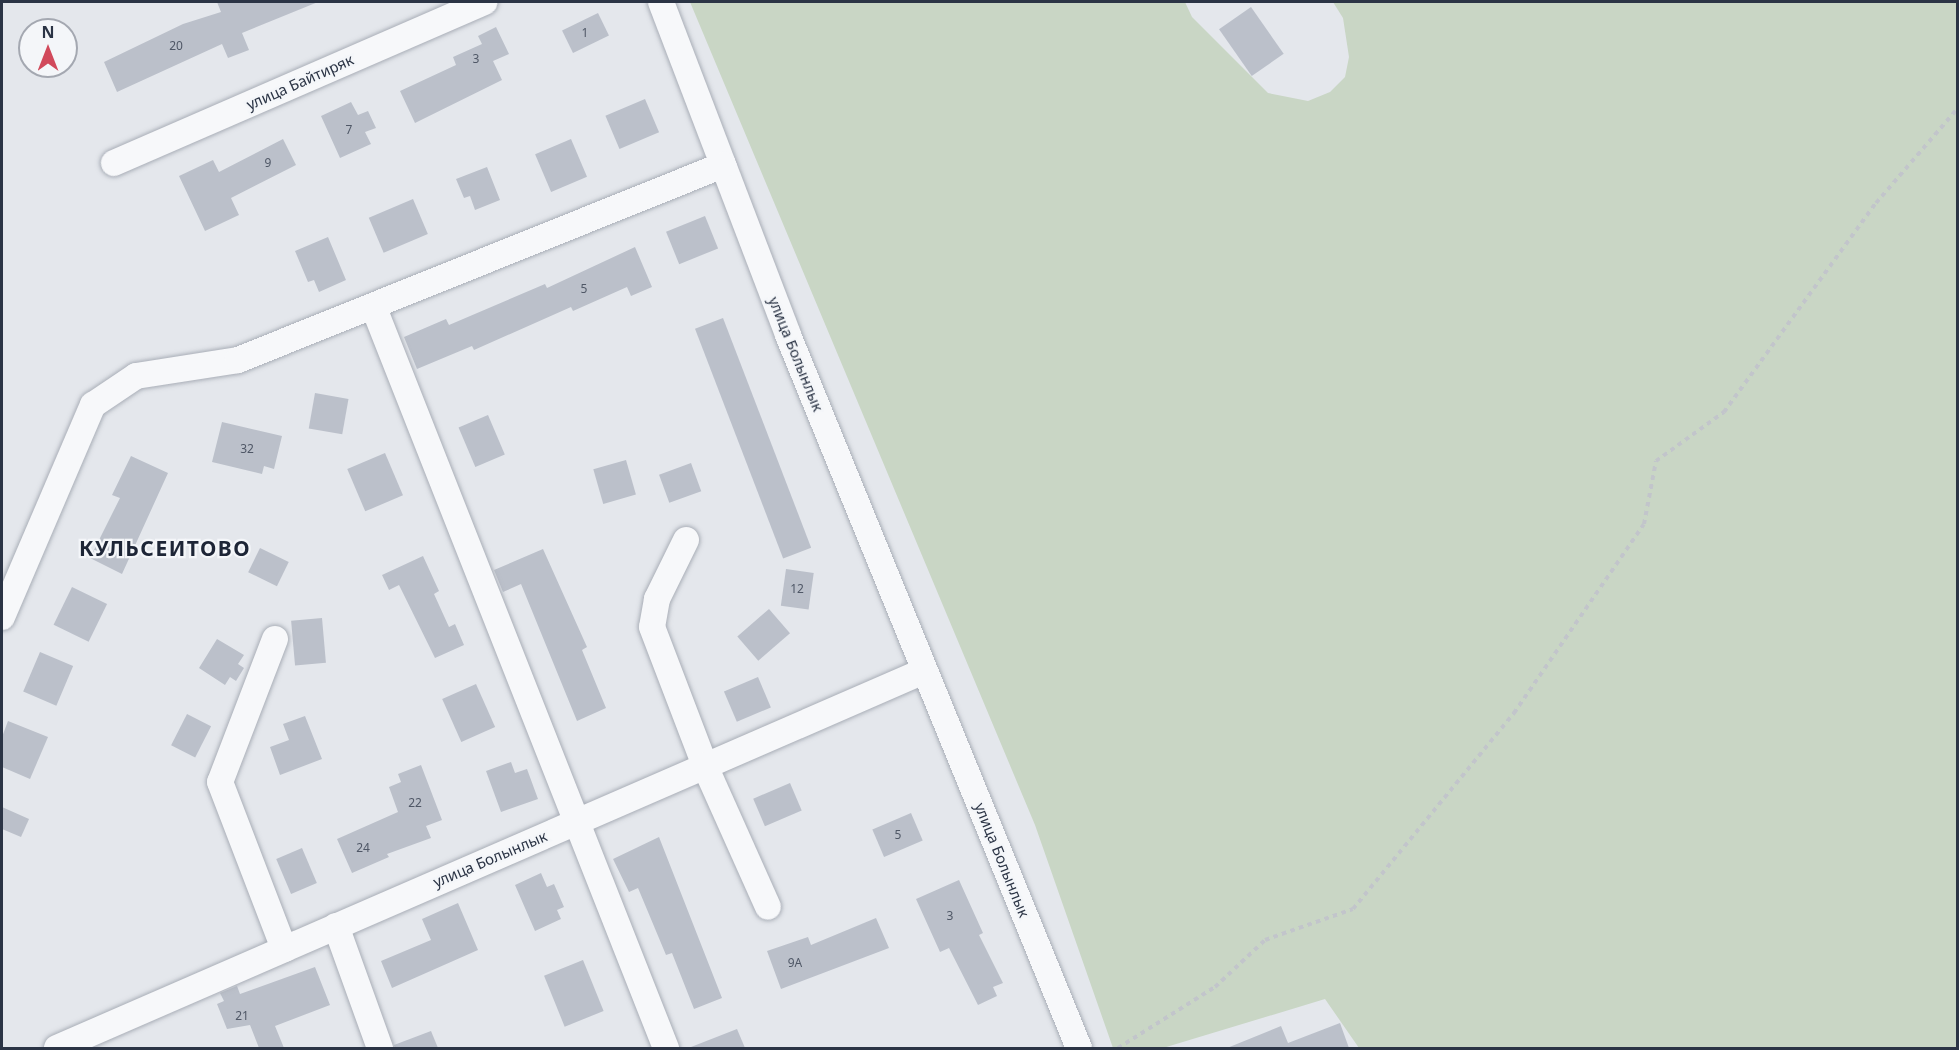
<!DOCTYPE html>
<meta charset="utf-8">
<style>
body{margin:0}
#map{position:relative;width:1959px;height:1050px;overflow:hidden;background:#e4e7ec;font-family:"Noto Sans",sans-serif}
div>[style]{position:absolute}
.green>*{inset:0;background:#c9d6c5}
.building>*{inset:0;background:#bbc0ca;transform-origin:0 0}
.path>*{height:4px;margin-top:-2px;transform-origin:0;background:repeating-linear-gradient(90deg,#c2c5cb 0 4.5px,transparent 0 9px)}
.roads{filter:drop-shadow(0 0 2px #a9aeb7) drop-shadow(0 0 2px #a9aeb7)}
.minor>*{height:26px;margin:-13px;padding:0 13px;transform-origin:13px;border-radius:13px;background:#f7f8fa}
span{translate:-50% -50%;white-space:nowrap;text-align:center;line-height:1.15;-webkit-text-stroke:4.5px #f4f6f9;paint-order:stroke}
.number-label{font-size:12px;color:#4f5766}
.number-label span{-webkit-text-stroke-width:0}
.street-label{font-size:15px;color:#2b3445}
.district-label{font-size:21px;color:#1d2536;font-weight:700;letter-spacing:1.5px}
.frame{position:absolute;inset:0;border:3px solid #2b3445;pointer-events:none}
.north{position:absolute;left:18px;top:18px;width:60px;height:60px;box-sizing:border-box;background:#f4f6f9;border:2px solid #a4a8b1;border-radius:50%;rotate:0deg;font-size:16px;font-weight:700;line-height:24px;text-align:center;color:#2b3445}
.north::after{content:'';display:block;margin:auto;width:21px;height:27px;background:#d1495b;clip-path:polygon(50% 0,100% 100%,50% 72%,0 100%)}
</style>
<div id="map">
<div class="green">
<i style="clip-path:polygon(690px 2px,1185px 2px,1192px 17px,1268px 93px,1308px 101px,1330px 92px,1345px 77px,1349px 57px,1343px 18px,1333px 2px,1957px 2px,1957px 1048px,1359px 1048px,1325px 999px,1163px 1048px,1113px 1048px,1035px 825px)"></i>
</div>
<div class="building">
<i style="clip-path:polygon(217px 2px,318px 2px,242px 33px,249px 50px,228px 58px,222px 44px,117px 92px,104px 62px,183px 24px,221px 12px)"></i>
<i style="left:1251px;top:7px;width:57px;height:39px;rotate:55deg"></i>
<i style="left:598px;top:13px;width:25px;height:40px;rotate:64deg"></i>
<i style="clip-path:polygon(496px 27px,509px 54px,493px 61px,502px 80px,415px 123px,400px 91px,456px 65px,453px 57px,482px 44px,478px 36px)"></i>
<i style="left:645px;top:99px;width:36px;height:43px;rotate:67deg"></i>
<i style="clip-path:polygon(351px 102px,358px 115px,368px 111px,376px 128px,365px 132px,371px 144px,340px 158px,321px 116px)"></i>
<i style="clip-path:polygon(283px 139px,296px 165px,231px 198px,239px 215px,205px 231px,179px 176px,213px 160px,219px 172px)"></i>
<i style="left:571px;top:139px;width:41px;height:39px;rotate:67deg"></i>
<i style="clip-path:polygon(487px 167px,500px 200px,475px 210px,470px 196px,464px 198px,456px 179px)"></i>
<i style="left:413px;top:199px;width:38px;height:48px;rotate:67deg"></i>
<i style="left:705px;top:216px;width:35px;height:42px;rotate:68deg"></i>
<i style="clip-path:polygon(328px 237px,346px 280px,319px 292px,314px 280px,308px 282px,295px 251px)"></i>
<i style="clip-path:polygon(635px 247px,652px 287px,631px 296px,627px 287px,573px 311px,571px 307px,474px 350px,472px 346px,417px 369px,404px 337px,446px 319px,449px 325px,545px 284px,547px 288px)"></i>
<i style="left:723px;top:318px;width:246px;height:30px;rotate:69deg"></i>
<i style="left:315px;top:393px;width:34px;height:36px;rotate:10deg"></i>
<i style="left:488px;top:415px;width:43px;height:32px;rotate:67deg"></i>
<i style="clip-path:polygon(222px 422px,282px 436px,274px 469px,264px 466px,262px 474px,212px 462px)"></i>
<i style="left:385px;top:453px;width:46px;height:41px;rotate:67deg"></i>
<i style="clip-path:polygon(131px 456px,168px 473px,122px 574px,90px 558px,120px 498px,112px 495px)"></i>
<i style="left:626px;top:460px;width:36px;height:34px;rotate:74deg"></i>
<i style="left:691px;top:463px;width:30px;height:34px;rotate:70deg"></i>
<i style="left:260px;top:548px;width:32px;height:27px;rotate:26deg"></i>
<i style="clip-path:polygon(543px 549px,587px 647px,582px 650px,606px 708px,577px 721px,521px 584px,503px 592px,494px 570px)"></i>
<i style="clip-path:polygon(423px 556px,439px 591px,434px 594px,449px 627px,455px 624px,464px 645px,435px 658px,399px 585px,389px 590px,382px 575px)"></i>
<i style="left:786px;top:569px;width:28px;height:37px;rotate:8deg"></i>
<i style="left:72px;top:587px;width:39px;height:42px;rotate:26deg"></i>
<i style="left:769px;top:609px;width:32px;height:42px;rotate:49deg"></i>
<i style="left:322px;top:618px;width:45px;height:31px;rotate:85deg"></i>
<i style="clip-path:polygon(217px 639px,244px 655px,238px 664px,244px 668px,236px 681px,230px 677px,225px 685px,199px 668px)"></i>
<i style="left:40px;top:652px;width:36px;height:43px;rotate:23deg"></i>
<i style="left:758px;top:677px;width:33px;height:37px;rotate:67deg"></i>
<i style="left:476px;top:684px;width:47px;height:37px;rotate:66deg"></i>
<i style="left:187px;top:714px;width:27px;height:35px;rotate:27deg"></i>
<i style="clip-path:polygon(305px 716px,322px 759px,280px 775px,270px 747px,289px 740px,283px 724px)"></i>
<i style="clip-path:polygon(8px 721px,48px 737px,30px 779px,2px 767px,2px 737px)"></i>
<i style="clip-path:polygon(511px 762px,515px 773px,527px 769px,538px 799px,501px 812px,486px 771px)"></i>
<i style="clip-path:polygon(421px 765px,442px 820px,426px 826px,431px 838px,387px 854px,389px 857px,352px 873px,337px 839px,398px 812px,389px 787px,401px 782px,398px 774px)"></i>
<i style="left:790px;top:783px;width:30px;height:40px;rotate:67deg"></i>
<i style="clip-path:polygon(2px 807px,29px 819px,21px 837px,2px 829px)"></i>
<i style="left:911px;top:813px;width:30px;height:42px;rotate:67deg"></i>
<i style="clip-path:polygon(659px 837px,722px 998px,694px 1009px,672px 953px,666px 955px,638px 888px,629px 892px,613px 859px)"></i>
<i style="left:302px;top:848px;width:38px;height:28px;rotate:67deg"></i>
<i style="clip-path:polygon(541px 873px,547px 887px,554px 884px,564px 907px,557px 910px,561px 919px,535px 931px,515px 885px)"></i>
<i style="clip-path:polygon(959px 880px,983px 933px,979px 935px,1003px 983px,993px 987px,997px 996px,978px 1005px,949px 948px,940px 952px,916px 899px)"></i>
<i style="clip-path:polygon(458px 903px,478px 950px,392px 988px,381px 961px,431px 940px,422px 919px)"></i>
<i style="clip-path:polygon(876px 918px,889px 948px,781px 989px,767px 951px,808px 937px,811px 945px)"></i>
<i style="left:583px;top:960px;width:55px;height:42px;rotate:68deg"></i>
<i style="clip-path:polygon(315px 967px,330px 1005px,275px 1026px,284px 1048px,259px 1048px,250px 1025px,227px 1029px,217px 1004px,224px 1001px,220px 993px,237px 986px,240px 994px)"></i>
<i style="clip-path:polygon(1340px 1023px,1349px 1048px,1227px 1048px,1281px 1026px,1288px 1043px)"></i>
<i style="clip-path:polygon(737px 1029px,745px 1048px,691px 1048px,691px 1047px)"></i>
<i style="clip-path:polygon(431px 1031px,438px 1048px,395px 1048px,394px 1045px)"></i>
</div>
<div class="path">
<i style="left:1118px;top:1048px;width:115px;rotate:-32.2deg"></i>
<i style="left:1215px;top:987px;width:69px;rotate:-43.2deg"></i>
<i style="left:1265px;top:940px;width:93px;rotate:-19.4deg"></i>
<i style="left:1353px;top:909px;width:254px;rotate:-50.6deg"></i>
<i style="left:1514px;top:713px;width:229px;rotate:-55.5deg"></i>
<i style="left:1644px;top:524px;width:64px;rotate:-79.2deg"></i>
<i style="left:1656px;top:461px;width:84px;rotate:-35.8deg"></i>
<i style="left:1724px;top:412px;width:258px;rotate:-54deg"></i>
<i style="left:1876px;top:203px;width:125px;rotate:-49.2deg"></i>
</div>
<div class="roads">
<div class="minor">
<i style="left:661px;top:2px;width:356px;rotate:69.1deg"></i>
<i style="left:788px;top:335px;width:770px;rotate:67.8deg"></i>
<i style="left:114px;top:163px;width:404px;rotate:-23.5deg"></i>
<i style="left:374px;top:308px;width:796px;rotate:68.47deg"></i>
<i style="left:686px;top:540px;width:66px;rotate:116.2deg"></i>
<i style="left:657px;top:599px;width:28px;rotate:100deg"></i>
<i style="left:652px;top:627px;width:149px;rotate:69.1deg"></i>
<i style="left:705px;top:766px;width:154px;rotate:65.9deg"></i>
<i style="left:2px;top:617px;width:231px;rotate:-66.8deg"></i>
<i style="left:93px;top:405px;width:52px;rotate:-34deg"></i>
<i style="left:136px;top:376px;width:103px;rotate:-8.9deg"></i>
<i style="left:238px;top:360px;width:523px;rotate:-21.9deg"></i>
<i style="left:275px;top:639px;width:153px;rotate:111deg"></i>
<i style="left:220px;top:782px;width:179px;rotate:69deg"></i>
<i style="left:336px;top:926px;width:130px;rotate:70.2deg"></i>
<i style="left:57px;top:1048px;width:945px;rotate:-23.5deg"></i>
</div>
</div>
<div class="number-label">
<span style="left:585px;top:33px">1</span>
<span style="left:176px;top:46px">20</span>
<span style="left:476px;top:59px">3</span>
<span style="left:349px;top:130px">7</span>
<span style="left:268px;top:163px">9</span>
<span style="left:584px;top:289px">5</span>
<span style="left:247px;top:449px">32</span>
<span style="left:797px;top:589px">12</span>
<span style="left:415px;top:803px">22</span>
<span style="left:898px;top:835px">5</span>
<span style="left:363px;top:848px">24</span>
<span style="left:950px;top:916px">3</span>
<span style="left:795px;top:963px">9А</span>
<span style="left:242px;top:1016px">21</span>
</div>
<div class="street-label">
<span style="left:300px;top:82px;rotate:-24deg">улица Байтиряк</span>
<span style="left:796px;top:354px;rotate:68deg">улица Болынлык</span>
<span style="left:490px;top:859px;rotate:-23deg">улица Болынлык</span>
<span style="left:1002px;top:860px;rotate:68deg">улица Болынлык</span>
</div>
<div class="district-label">
<span style="left:165px;top:548px">КУЛЬСЕИТОВО</span>
</div>
<div class="frame"></div>
<div class="north">N</div>
</div>
